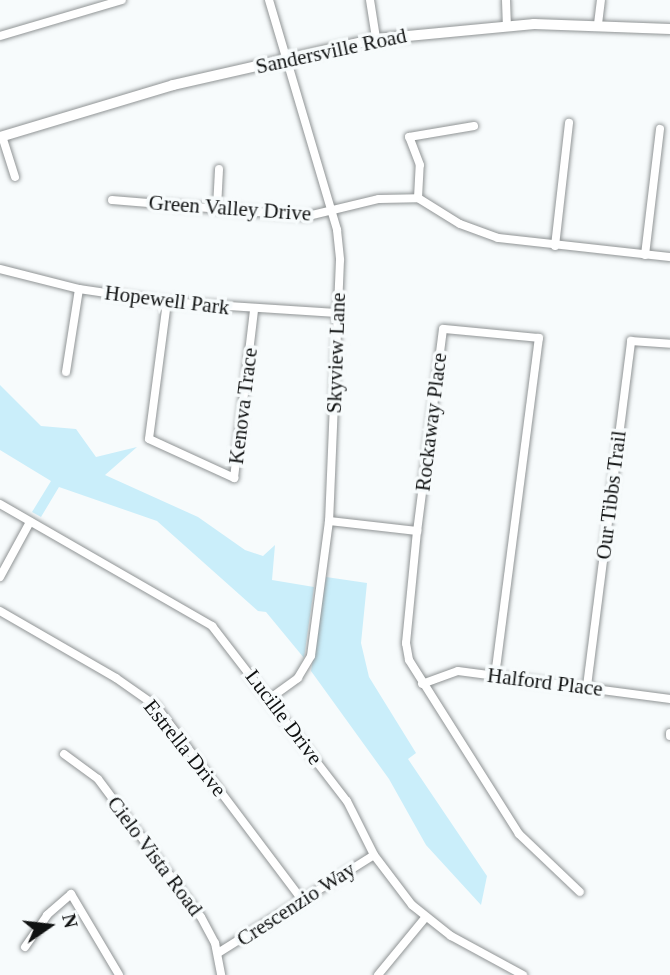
<!DOCTYPE html>
<style>
body{margin:0}
#map{position:relative;width:670px;height:975px;overflow:hidden;background:#f7fbfc;font-family:"Times New Roman",serif}
div>[style]{position:absolute}
.green>*{inset:0;background:#caeefa}
.roads{filter:drop-shadow(0 0 2px #909495) drop-shadow(0 0 2px #909495)}
.minor>*{height:8px;margin:-4px;padding:0 4px;transform-origin:4px;border-radius:4px;background:#fff}
.tertiary>*{height:10px;margin:-5px;padding:0 5px;transform-origin:5px;border-radius:5px;background:#fff}
span{translate:-50% -50%;white-space:nowrap;text-align:center;line-height:1.15;-webkit-text-stroke:7px #f7fbfc;paint-order:stroke}
.street-label{font-size:21px;color:#101212}
.north{position:absolute;left:14px;top:891px;width:70px;height:70px;-webkit-text-stroke:5px #f7fbfc;paint-order:stroke;rotate:76deg;font-size:19px;font-weight:700;line-height:28px;text-align:center;color:#101212}
.north::after{content:'';display:block;margin:auto;width:24px;height:32px;background:#101212;clip-path:polygon(50% 0,100% 100%,50% 72%,0 100%)}
</style>
<div id="map">
<div class="green">
<i style="clip-path:polygon(0 385px,41px 426px,76px 429px,96px 457px,137px 447px,105px 475px,198px 517px,245px 550px,263px 556px,275px 545px,272px 580px,314px 587px,304px 658px,266px 612px,258px 611px,157px 521px,59px 487px,41px 517px,32px 512px,51px 481px,0 450px)"></i>
<i style="clip-path:polygon(326px 577px,367px 583px,361px 643px,369px 677px,416px 753px,408px 759px,487px 876px,481px 905px,426px 845px,389px 779px,311px 671px)"></i>
</div>
<div class="roads">
<div class="minor">
<i style="left:269px;top:0;width:240px;rotate:73.5deg"></i>
<i style="left:337px;top:230px;width:30px;rotate:84deg"></i>
<i style="left:340px;top:260px;width:261px;rotate:92.4deg"></i>
<i style="left:329px;top:521px;width:136px;rotate:97.6deg"></i>
<i style="left:311px;top:656px;width:26px;rotate:121deg"></i>
<i style="left:298px;top:678px;width:34px;rotate:144deg"></i>
<i style="left:370px;top:0;width:39px;rotate:81deg"></i>
<i style="left:506px;top:0;width:25px;rotate:88deg"></i>
<i style="left:598px;top:24px;width:24px;rotate:-83deg"></i>
<i style="left:0;top:36px;width:127px;rotate:-16.4deg"></i>
<i style="left:2px;top:136px;width:43px;rotate:72.4deg"></i>
<i style="left:418px;top:198px;width:33px;rotate:-87deg"></i>
<i style="left:420px;top:165px;width:30px;rotate:-111deg"></i>
<i style="left:409px;top:137px;width:66px;rotate:-9.6deg"></i>
<i style="left:112px;top:200px;width:197px;rotate:4.7deg"></i>
<i style="left:308px;top:216px;width:73px;rotate:-13.5deg"></i>
<i style="left:379px;top:199px;width:39px;rotate:-1deg"></i>
<i style="left:418px;top:198px;width:49px;rotate:31.8deg"></i>
<i style="left:460px;top:224px;width:40px;rotate:20.2deg"></i>
<i style="left:498px;top:238px;width:173px;rotate:6.3deg"></i>
<i style="left:217px;top:208px;width:39px;rotate:-87deg"></i>
<i style="left:555px;top:246px;width:124px;rotate:-83.5deg"></i>
<i style="left:645px;top:255px;width:127px;rotate:-83.2deg"></i>
<i style="left:0;top:269px;width:81px;rotate:14.2deg"></i>
<i style="left:79px;top:289px;width:89px;rotate:8.4deg"></i>
<i style="left:167px;top:302px;width:170px;rotate:3.7deg"></i>
<i style="left:167px;top:302px;width:138px;rotate:97.5deg"></i>
<i style="left:149px;top:439px;width:94px;rotate:24.6deg"></i>
<i style="left:234px;top:478px;width:168px;rotate:-83.2deg"></i>
<i style="left:66px;top:372px;width:84px;rotate:-81.1deg"></i>
<i style="left:0;top:504px;width:245px;rotate:29.9deg"></i>
<i style="left:212px;top:626px;width:221px;rotate:52.4deg"></i>
<i style="left:347px;top:801px;width:60px;rotate:63.4deg"></i>
<i style="left:374px;top:855px;width:63px;rotate:52.8deg"></i>
<i style="left:412px;top:905px;width:50px;rotate:38.5deg"></i>
<i style="left:451px;top:936px;width:82px;rotate:28.4deg"></i>
<i style="left:329px;top:521px;width:89px;rotate:6.5deg"></i>
<i style="left:0;top:577px;width:63px;rotate:-61.4deg"></i>
<i style="left:0;top:611px;width:134px;rotate:30deg"></i>
<i style="left:116px;top:678px;width:49px;rotate:35deg"></i>
<i style="left:156px;top:706px;width:243px;rotate:53deg"></i>
<i style="left:495px;top:676px;width:341px;rotate:-82.6deg"></i>
<i style="left:539px;top:338px;width:96px;rotate:-174.6deg"></i>
<i style="left:443px;top:329px;width:204px;rotate:97.3deg"></i>
<i style="left:417px;top:531px;width:113px;rotate:95.6deg"></i>
<i style="left:406px;top:643px;width:17px;rotate:80deg"></i>
<i style="left:409px;top:660px;width:206px;rotate:57.7deg"></i>
<i style="left:519px;top:834px;width:84px;rotate:43.6deg"></i>
<i style="left:422px;top:684px;width:38px;rotate:-20deg"></i>
<i style="left:458px;top:671px;width:214px;rotate:7.5deg"></i>
<i style="left:587px;top:686px;width:348px;rotate:-82.7deg"></i>
<i style="left:631px;top:341px;width:39px;rotate:4deg"></i>
<i style="left:670px;top:736px;width:3px;rotate:-90deg"></i>
<i style="left:64px;top:754px;width:42px;rotate:36.3deg"></i>
<i style="left:98px;top:779px;width:172px;rotate:53.3deg"></i>
<i style="left:201px;top:917px;width:30px;rotate:62deg"></i>
<i style="left:215px;top:943px;width:33px;rotate:79deg"></i>
<i style="left:25px;top:947px;width:39px;rotate:-55deg"></i>
<i style="left:47px;top:915px;width:32px;rotate:-41deg"></i>
<i style="left:71px;top:894px;width:94px;rotate:59.3deg"></i>
<i style="left:218px;top:953px;width:184px;rotate:-32.1deg"></i>
<i style="left:378px;top:975px;width:74px;rotate:-50.5deg"></i>
</div>
<div class="tertiary">
<i style="left:0;top:137px;width:181px;rotate:-16.7deg"></i>
<i style="left:173px;top:85px;width:208px;rotate:-12.8deg"></i>
<i style="left:376px;top:39px;width:159px;rotate:-5.4deg"></i>
<i style="left:534px;top:24px;width:136px;rotate:2.1deg"></i>
</div>
</div>
<div class="street-label">
<span style="left:331px;top:51px;rotate:-12deg">Sandersville Road</span>
<span style="left:230px;top:208px;rotate:4deg">Green Valley Drive</span>
<span style="left:167px;top:300px;rotate:7deg">Hopewell Park</span>
<span style="left:336px;top:353px;rotate:-88deg">Skyview Lane</span>
<span style="left:243px;top:406px;rotate:-83deg">Kenova Trace</span>
<span style="left:431px;top:422px;rotate:-83deg">Rockaway Place</span>
<span style="left:611px;top:495px;rotate:-83deg">Our Tibbs Trail</span>
<span style="left:545px;top:682px;rotate:7deg">Halford Place</span>
<span style="left:284px;top:717px;rotate:53deg">Lucille Drive</span>
<span style="left:185px;top:748px;rotate:51deg">Estrella Drive</span>
<span style="left:155px;top:856px;rotate:53deg">Cielo Vista Road</span>
<span style="left:296px;top:904px;rotate:-33deg">Crescenzio Way</span>
</div>
<div class="north">N</div>
</div>
